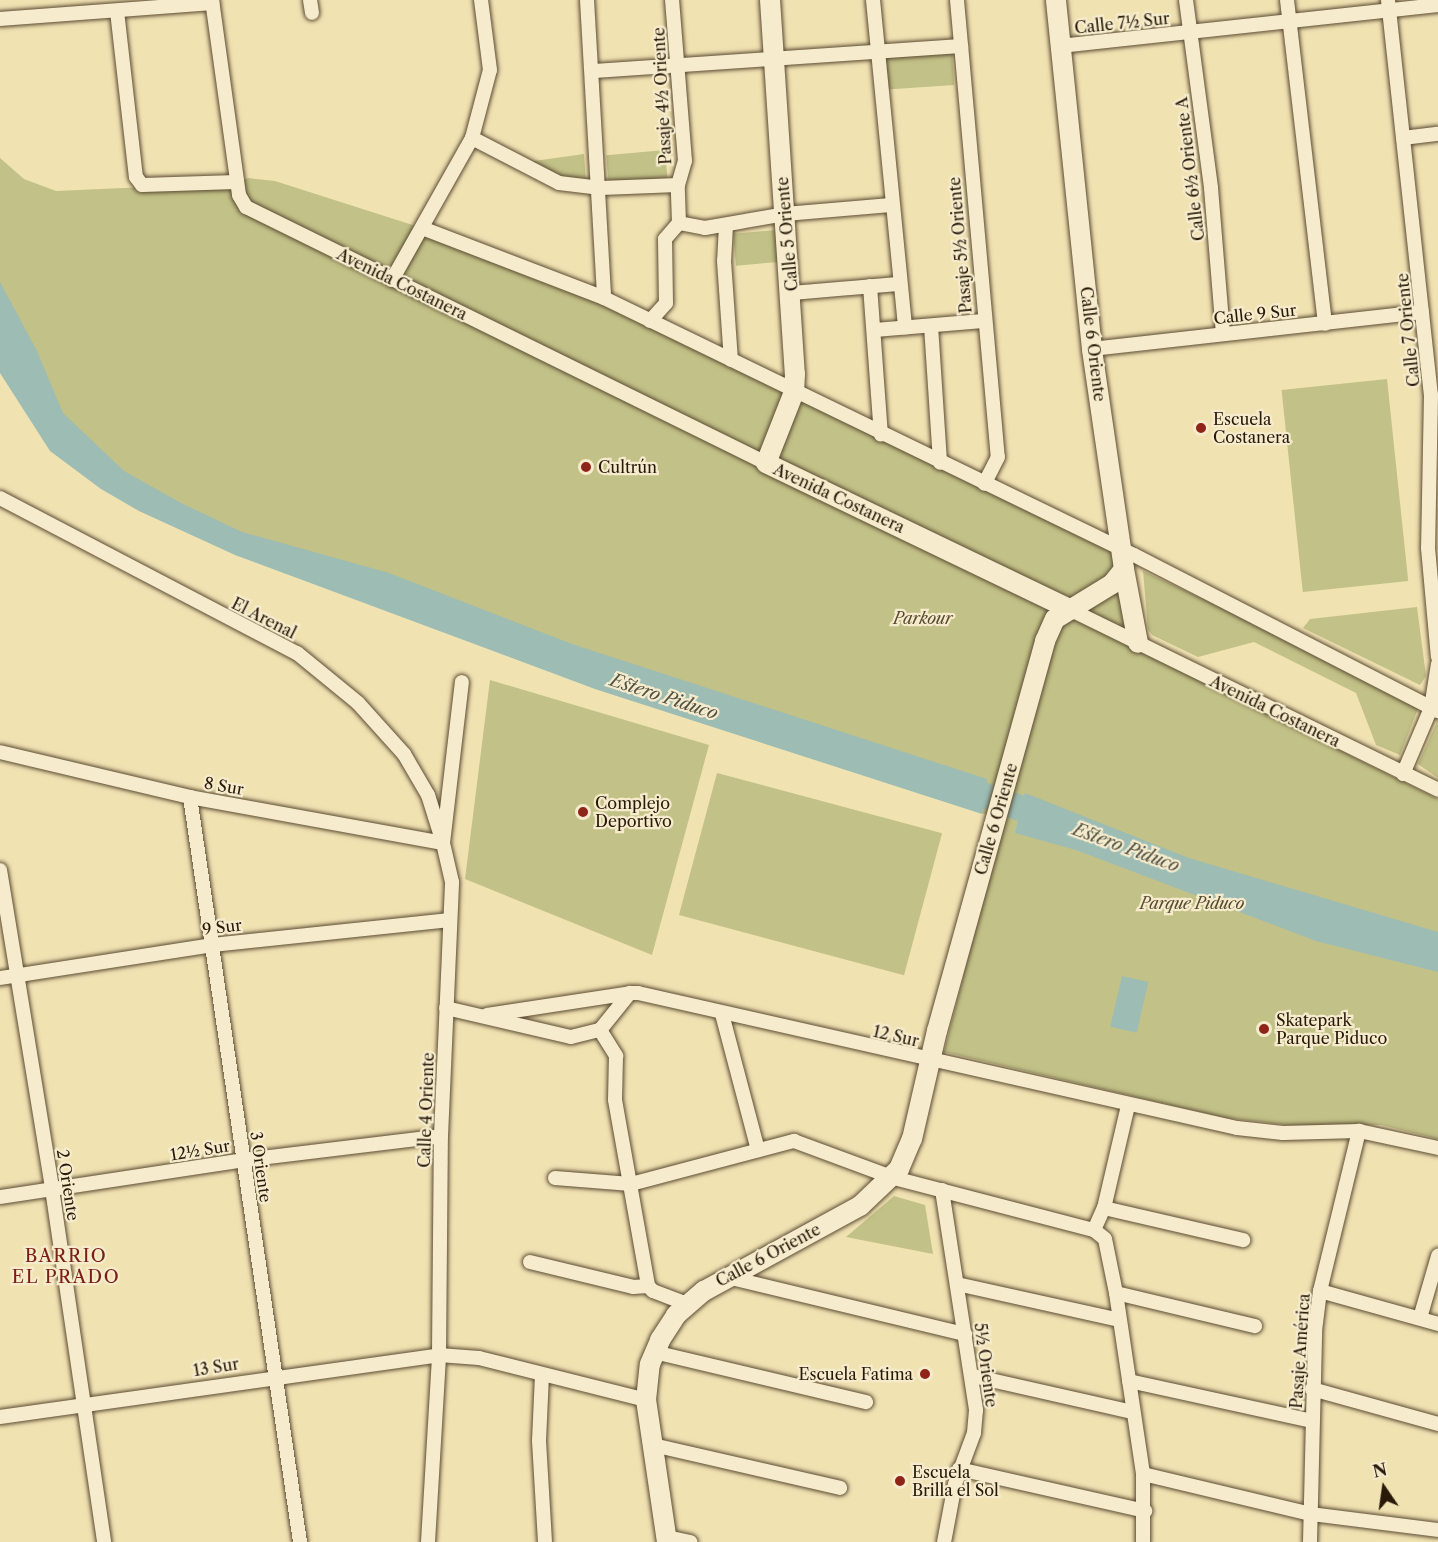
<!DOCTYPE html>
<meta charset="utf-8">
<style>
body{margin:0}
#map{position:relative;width:1438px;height:1542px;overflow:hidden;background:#f1e2b2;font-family:"Libre Caslon Text",serif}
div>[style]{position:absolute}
.green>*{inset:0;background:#c2c187;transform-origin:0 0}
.water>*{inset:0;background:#9cbcb4;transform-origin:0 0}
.river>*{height:26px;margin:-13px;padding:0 13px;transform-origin:13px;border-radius:13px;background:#9cbcb4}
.roads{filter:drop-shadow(0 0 2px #5b4b33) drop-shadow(0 0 2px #5b4b33)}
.street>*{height:14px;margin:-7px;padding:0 7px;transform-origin:7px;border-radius:7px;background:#f6eccd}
.secondary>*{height:20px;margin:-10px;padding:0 10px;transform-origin:10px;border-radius:10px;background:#f6eccd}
.dots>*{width:16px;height:16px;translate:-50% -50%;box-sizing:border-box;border:3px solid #f6eccd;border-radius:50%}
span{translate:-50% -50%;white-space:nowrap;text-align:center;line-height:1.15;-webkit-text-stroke:4.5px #f6eccd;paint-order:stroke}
.street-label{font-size:16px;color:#291909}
.poi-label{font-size:16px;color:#291909}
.left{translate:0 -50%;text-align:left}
.right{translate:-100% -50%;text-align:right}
.park-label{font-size:16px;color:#574b2f;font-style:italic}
.water-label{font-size:18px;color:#515245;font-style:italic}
.neighbourhood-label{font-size:18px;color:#7a1f14;letter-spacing:1.5px}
.north{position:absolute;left:1354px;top:1458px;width:60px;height:60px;-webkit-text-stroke:4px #f6eccd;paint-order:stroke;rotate:347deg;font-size:16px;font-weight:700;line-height:24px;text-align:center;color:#291909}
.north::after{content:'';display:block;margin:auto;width:21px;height:27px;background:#291909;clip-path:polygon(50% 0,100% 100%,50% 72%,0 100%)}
</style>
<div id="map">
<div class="green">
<i style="left:952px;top:53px;width:32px;height:67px;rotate:86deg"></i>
<i style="left:665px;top:150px;width:34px;height:59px;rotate:85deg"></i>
<i style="clip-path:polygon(584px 154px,586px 182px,553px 178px,527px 162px)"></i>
<i style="clip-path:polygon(0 158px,24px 179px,56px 191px,236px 183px,248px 178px,275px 181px,422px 228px,601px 300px,1119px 551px,1138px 650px,1438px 799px,1438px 1139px,1381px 1125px,1289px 1125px,1226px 1118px,944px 1052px,1003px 820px,615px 695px,421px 617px,284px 573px,178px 526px,110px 490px,0 329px)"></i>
<i style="left:776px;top:230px;width:32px;height:43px;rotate:85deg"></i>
<i style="left:1387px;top:379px;width:203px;height:106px;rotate:84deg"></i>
<i style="clip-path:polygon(1143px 571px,1421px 701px,1400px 755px,1376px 745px,1356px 693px,1254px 642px,1198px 657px,1152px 635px,1148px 629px)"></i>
<i style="clip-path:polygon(1417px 607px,1426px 676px,1420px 685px,1303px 628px,1310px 619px)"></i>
<i style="clip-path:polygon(490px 680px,709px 745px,652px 955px,465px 879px)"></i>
<i style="clip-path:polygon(1438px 720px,1438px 778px,1418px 764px)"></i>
<i style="left:717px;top:773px;width:233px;height:147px;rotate:15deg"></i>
<i style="clip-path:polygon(894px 1196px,925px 1205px,933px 1254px,846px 1237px)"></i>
</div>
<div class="water">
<i style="clip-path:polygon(0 282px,37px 351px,63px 413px,124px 471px,181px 503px,242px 532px,389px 573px,572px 644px,987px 779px,982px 814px,595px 689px,235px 555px,139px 511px,101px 489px,50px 451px,0 373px)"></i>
<i style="clip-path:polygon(1025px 793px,1189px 858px,1438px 932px,1438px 972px,1316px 941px,1076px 850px,1015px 833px)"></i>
<i style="left:1122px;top:976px;width:27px;height:52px;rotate:13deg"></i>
</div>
<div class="river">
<i style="left:951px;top:784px;width:107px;rotate:19.1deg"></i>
</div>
<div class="roads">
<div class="street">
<i style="left:212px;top:0;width:197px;rotate:82.1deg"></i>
<i style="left:239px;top:195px;width:14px;rotate:60deg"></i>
<i style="left:246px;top:207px;width:580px;rotate:26.21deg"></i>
<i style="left:310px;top:0;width:13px;rotate:81deg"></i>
<i style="left:587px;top:0;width:298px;rotate:86.7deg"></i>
<i style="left:873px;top:0;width:329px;rotate:84.4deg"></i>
<i style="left:957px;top:0;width:459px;rotate:84.9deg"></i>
<i style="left:998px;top:457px;width:30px;rotate:117deg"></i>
<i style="left:1186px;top:0;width:190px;rotate:82.4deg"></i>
<i style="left:1211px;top:188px;width:146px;rotate:85.3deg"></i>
<i style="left:1287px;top:0;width:326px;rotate:83.3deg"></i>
<i style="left:1388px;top:0;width:397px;rotate:83.8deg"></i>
<i style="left:1431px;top:395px;width:153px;rotate:91.1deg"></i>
<i style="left:1428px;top:548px;width:109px;rotate:84.8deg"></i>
<i style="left:117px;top:11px;width:167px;rotate:83.5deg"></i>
<i style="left:136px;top:177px;width:10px;rotate:53deg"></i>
<i style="left:142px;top:185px;width:95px;rotate:-1.8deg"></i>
<i style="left:0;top:19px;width:213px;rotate:-4.3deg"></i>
<i style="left:1060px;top:46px;width:380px;rotate:-6.2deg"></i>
<i style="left:594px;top:71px;width:368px;rotate:-3.9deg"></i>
<i style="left:472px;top:138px;width:98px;rotate:27.3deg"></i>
<i style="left:559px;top:183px;width:42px;rotate:6.8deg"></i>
<i style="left:601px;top:188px;width:77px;rotate:-2.2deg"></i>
<i style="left:1403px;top:138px;width:35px;rotate:-7deg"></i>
<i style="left:679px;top:223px;width:26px;rotate:11deg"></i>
<i style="left:705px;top:228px;width:81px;rotate:-9.9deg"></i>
<i style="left:785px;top:214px;width:106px;rotate:-4.9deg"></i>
<i style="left:726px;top:225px;width:36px;rotate:93deg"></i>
<i style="left:724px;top:261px;width:99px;rotate:86deg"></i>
<i style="left:422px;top:228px;width:195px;rotate:21deg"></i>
<i style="left:604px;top:298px;width:589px;rotate:25.87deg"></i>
<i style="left:1134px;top:555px;width:342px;rotate:27.2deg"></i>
<i style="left:392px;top:280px;width:163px;rotate:-60.6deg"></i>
<i style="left:472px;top:138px;width:70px;rotate:-75.2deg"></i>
<i style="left:490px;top:70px;width:71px;rotate:-97.3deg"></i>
<i style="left:870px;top:286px;width:149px;rotate:85.8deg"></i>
<i style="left:792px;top:293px;width:106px;rotate:-4.9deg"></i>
<i style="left:650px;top:321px;width:24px;rotate:-48deg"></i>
<i style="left:666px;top:303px;width:64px;rotate:-90.9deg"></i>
<i style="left:665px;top:239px;width:21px;rotate:-49deg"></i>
<i style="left:679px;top:223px;width:38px;rotate:-92deg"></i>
<i style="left:678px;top:185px;width:25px;rotate:-74deg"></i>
<i style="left:685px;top:161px;width:162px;rotate:-94.6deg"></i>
<i style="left:931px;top:326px;width:137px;rotate:86.2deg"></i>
<i style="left:875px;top:330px;width:108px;rotate:-4.8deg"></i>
<i style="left:1092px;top:349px;width:332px;rotate:-6.4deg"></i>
<i style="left:0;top:498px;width:335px;rotate:27.6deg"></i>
<i style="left:297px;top:653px;width:79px;rotate:39.3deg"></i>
<i style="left:358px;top:703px;width:69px;rotate:48deg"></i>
<i style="left:404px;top:754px;width:48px;rotate:59.7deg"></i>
<i style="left:428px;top:795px;width:50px;rotate:72.6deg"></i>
<i style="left:443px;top:843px;width:257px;rotate:-169.7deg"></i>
<i style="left:190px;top:797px;width:195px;rotate:-166.7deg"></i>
<i style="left:1069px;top:609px;width:411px;rotate:26.1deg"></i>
<i style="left:1403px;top:774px;width:72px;rotate:-67deg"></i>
<i style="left:1431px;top:708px;width:45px;rotate:-81deg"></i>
<i style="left:190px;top:797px;width:753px;rotate:81.6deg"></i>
<i style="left:0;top:870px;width:323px;rotate:80.7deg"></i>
<i style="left:52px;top:1189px;width:357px;rotate:81.6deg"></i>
<i style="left:0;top:978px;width:215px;rotate:-8.8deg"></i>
<i style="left:212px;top:945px;width:237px;rotate:-6deg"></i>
<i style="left:446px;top:1008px;width:128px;rotate:13.1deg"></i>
<i style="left:571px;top:1037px;width:30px;rotate:-14deg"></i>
<i style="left:600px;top:1030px;width:48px;rotate:-51deg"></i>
<i style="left:630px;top:993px;width:8px"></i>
<i style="left:638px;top:993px;width:614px;rotate:12.7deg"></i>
<i style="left:1237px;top:1128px;width:46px;rotate:6.2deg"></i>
<i style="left:1283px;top:1133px;width:76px;rotate:-1.5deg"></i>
<i style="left:1359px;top:1131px;width:81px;rotate:12.1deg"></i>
<i style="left:722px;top:1014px;width:141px;rotate:75.2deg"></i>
<i style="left:487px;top:1015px;width:145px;rotate:-8.7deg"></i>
<i style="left:600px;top:1030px;width:31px;rotate:58deg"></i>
<i style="left:616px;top:1056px;width:44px;rotate:91.3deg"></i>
<i style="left:615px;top:1100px;width:189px;rotate:79.9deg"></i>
<i style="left:648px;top:1286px;width:7px;rotate:45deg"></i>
<i style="left:653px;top:1291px;width:36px;rotate:21deg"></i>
<i style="left:555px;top:1178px;width:76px;rotate:4.5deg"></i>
<i style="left:631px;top:1184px;width:169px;rotate:-14.8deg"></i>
<i style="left:794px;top:1141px;width:107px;rotate:20.3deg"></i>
<i style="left:894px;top:1178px;width:207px;rotate:14.6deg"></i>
<i style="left:1094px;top:1230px;width:14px;rotate:39deg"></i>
<i style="left:1105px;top:1239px;width:55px;rotate:78.5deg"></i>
<i style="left:1116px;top:1293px;width:183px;rotate:81.5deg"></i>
<i style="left:1143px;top:1474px;width:68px;rotate:90deg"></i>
<i style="left:942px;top:1190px;width:223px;rotate:81.2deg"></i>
<i style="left:976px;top:1410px;width:23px;rotate:95deg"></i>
<i style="left:974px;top:1433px;width:54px;rotate:110.4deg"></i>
<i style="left:955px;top:1484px;width:59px;rotate:100.7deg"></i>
<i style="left:0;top:1197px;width:247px;rotate:-8.6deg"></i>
<i style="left:244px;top:1160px;width:198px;rotate:-6.9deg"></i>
<i style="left:1104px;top:1208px;width:143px;rotate:13deg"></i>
<i style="left:1094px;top:1230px;width:24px;rotate:-66deg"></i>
<i style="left:1104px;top:1208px;width:105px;rotate:-76.8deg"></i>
<i style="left:530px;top:1262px;width:106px;rotate:13.6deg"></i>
<i style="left:633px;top:1287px;width:15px;rotate:-4deg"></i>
<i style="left:727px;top:1277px;width:245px;rotate:13.5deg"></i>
<i style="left:957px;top:1284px;width:166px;rotate:12.5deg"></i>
<i style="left:1320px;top:1291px;width:123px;rotate:15.6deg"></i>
<i style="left:1116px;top:1293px;width:143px;rotate:13.4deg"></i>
<i style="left:1420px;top:1318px;width:65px;rotate:-73.8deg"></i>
<i style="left:654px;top:1352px;width:218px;rotate:13.3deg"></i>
<i style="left:542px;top:1375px;width:66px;rotate:92.6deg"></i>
<i style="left:539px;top:1441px;width:101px;rotate:86.6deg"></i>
<i style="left:973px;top:1376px;width:164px;rotate:12.7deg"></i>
<i style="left:1129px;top:1381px;width:187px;rotate:12.3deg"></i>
<i style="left:1312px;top:1389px;width:131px;rotate:15.5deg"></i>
<i style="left:0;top:1417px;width:443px;rotate:-8deg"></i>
<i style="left:439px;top:1355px;width:40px;rotate:4.3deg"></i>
<i style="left:479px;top:1358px;width:172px;rotate:14.1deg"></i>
<i style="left:653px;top:1445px;width:192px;rotate:12.9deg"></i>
<i style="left:959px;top:1469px;width:191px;rotate:12.7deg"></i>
<i style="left:1143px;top:1474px;width:173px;rotate:13.4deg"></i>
<i style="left:1311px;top:1514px;width:128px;rotate:7.2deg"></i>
<i style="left:667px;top:1537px;width:24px;rotate:12deg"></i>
<i style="left:428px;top:1542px;width:187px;rotate:-86.6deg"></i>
<i style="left:439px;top:1355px;width:219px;rotate:-89.5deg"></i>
<i style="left:441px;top:1136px;width:254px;rotate:-87.5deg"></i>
<i style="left:452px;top:882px;width:40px;rotate:-103deg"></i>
<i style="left:443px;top:843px;width:162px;rotate:-83.3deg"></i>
<i style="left:1310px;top:1542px;width:211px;rotate:-88.6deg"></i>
<i style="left:1315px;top:1331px;width:40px;rotate:-82.9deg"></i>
<i style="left:1320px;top:1291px;width:165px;rotate:-76.3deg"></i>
</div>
<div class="secondary">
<i style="left:770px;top:0;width:375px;rotate:86.2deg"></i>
<i style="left:795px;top:374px;width:18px;rotate:93deg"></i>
<i style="left:794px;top:392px;width:76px;rotate:111.5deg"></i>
<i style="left:766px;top:463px;width:336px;rotate:25.7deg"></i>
<i style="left:1124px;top:569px;width:75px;rotate:79.3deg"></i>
<i style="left:667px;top:1542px;width:144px;rotate:-98.4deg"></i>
<i style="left:646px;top:1400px;width:36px;rotate:-84deg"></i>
<i style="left:650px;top:1364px;width:26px;rotate:-67deg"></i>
<i style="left:660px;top:1340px;width:30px;rotate:-57deg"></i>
<i style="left:676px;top:1315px;width:37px;rotate:-41deg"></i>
<i style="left:704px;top:1291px;width:178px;rotate:-28.6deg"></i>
<i style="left:860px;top:1206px;width:54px;rotate:-43.5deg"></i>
<i style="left:899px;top:1169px;width:33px;rotate:-67deg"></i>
<i style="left:912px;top:1139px;width:111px;rotate:-77deg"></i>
<i style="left:937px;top:1031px;width:405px;rotate:-74.5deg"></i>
<i style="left:1045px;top:641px;width:24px;rotate:-66deg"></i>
<i style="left:1055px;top:619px;width:67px;rotate:-31.6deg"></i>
<i style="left:1112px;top:584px;width:19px;rotate:-51deg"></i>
<i style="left:1124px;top:569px;width:222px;rotate:-98.3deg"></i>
<i style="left:1092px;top:349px;width:351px;rotate:-95.9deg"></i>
</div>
</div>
<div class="dots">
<i style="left:1201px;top:428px;background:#8f2418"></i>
<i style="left:586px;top:467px;background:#8f2418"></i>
<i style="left:583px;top:812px;background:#8f2418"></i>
<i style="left:1264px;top:1029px;background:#8f2418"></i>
<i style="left:925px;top:1374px;background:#8f2418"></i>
<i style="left:900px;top:1481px;background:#8f2418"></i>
</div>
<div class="street-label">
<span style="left:1122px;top:23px;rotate:-6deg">Calle 7½ Sur</span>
<span style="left:662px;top:96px;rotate:-93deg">Pasaje 4½ Oriente</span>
<span style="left:1190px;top:169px;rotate:-97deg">Calle 6½ Oriente A</span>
<span style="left:787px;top:234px;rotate:-95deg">Calle 5 Oriente</span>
<span style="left:960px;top:245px;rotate:-95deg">Pasaje 5½ Oriente</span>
<span style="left:402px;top:284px;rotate:26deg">Avenida Costanera</span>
<span style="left:1255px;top:314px;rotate:-6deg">Calle 9 Sur</span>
<span style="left:1408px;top:330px;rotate:-96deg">Calle 7 Oriente</span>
<span style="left:1093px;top:344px;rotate:83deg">Calle 6 Oriente</span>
<span style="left:839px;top:498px;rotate:25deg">Avenida Costanera</span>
<span style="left:264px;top:618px;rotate:27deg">El Arenal</span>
<span style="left:1275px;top:711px;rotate:26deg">Avenida Costanera</span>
<span style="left:224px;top:786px;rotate:10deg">8 Sur</span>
<span style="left:996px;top:819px;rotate:-74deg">Calle 6 Oriente</span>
<span style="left:222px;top:927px;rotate:-7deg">9 Sur</span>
<span style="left:896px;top:1036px;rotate:13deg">12 Sur</span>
<span style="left:426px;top:1110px;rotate:-88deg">Calle 4 Oriente</span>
<span style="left:200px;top:1150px;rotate:-9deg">12½ Sur</span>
<span style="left:261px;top:1167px;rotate:82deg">3 Oriente</span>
<span style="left:68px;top:1185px;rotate:81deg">2 Oriente</span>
<span style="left:768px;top:1255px;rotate:-28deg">Calle 6 Oriente</span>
<span style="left:1300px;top:1351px;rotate:-86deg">Pasaje América</span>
<span style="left:986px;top:1365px;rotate:82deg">5½ Oriente</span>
<span style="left:216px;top:1367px;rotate:-9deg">13 Sur</span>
</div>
<div class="poi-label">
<span class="left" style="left:1213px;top:428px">Escuela<br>Costanera</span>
<span class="left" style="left:598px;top:467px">Cultrún</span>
<span class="left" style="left:595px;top:812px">Complejo<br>Deportivo</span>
<span class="left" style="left:1276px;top:1029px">Skatepark<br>Parque Piduco</span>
<span class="right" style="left:913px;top:1374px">Escuela Fatima</span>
<span class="left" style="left:912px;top:1481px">Escuela<br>Brilla el Sol</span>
</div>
<div class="park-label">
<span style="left:923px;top:618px">Parkour</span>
<span style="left:1192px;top:903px">Parque Piduco</span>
</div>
<div class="water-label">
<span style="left:664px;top:697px;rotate:18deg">Estero Piduco</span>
<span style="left:1126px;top:848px;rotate:20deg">Estero Piduco</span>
</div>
<div class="neighbourhood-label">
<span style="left:66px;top:1267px">BARRIO<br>EL PRADO</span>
</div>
<div class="north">N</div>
</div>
